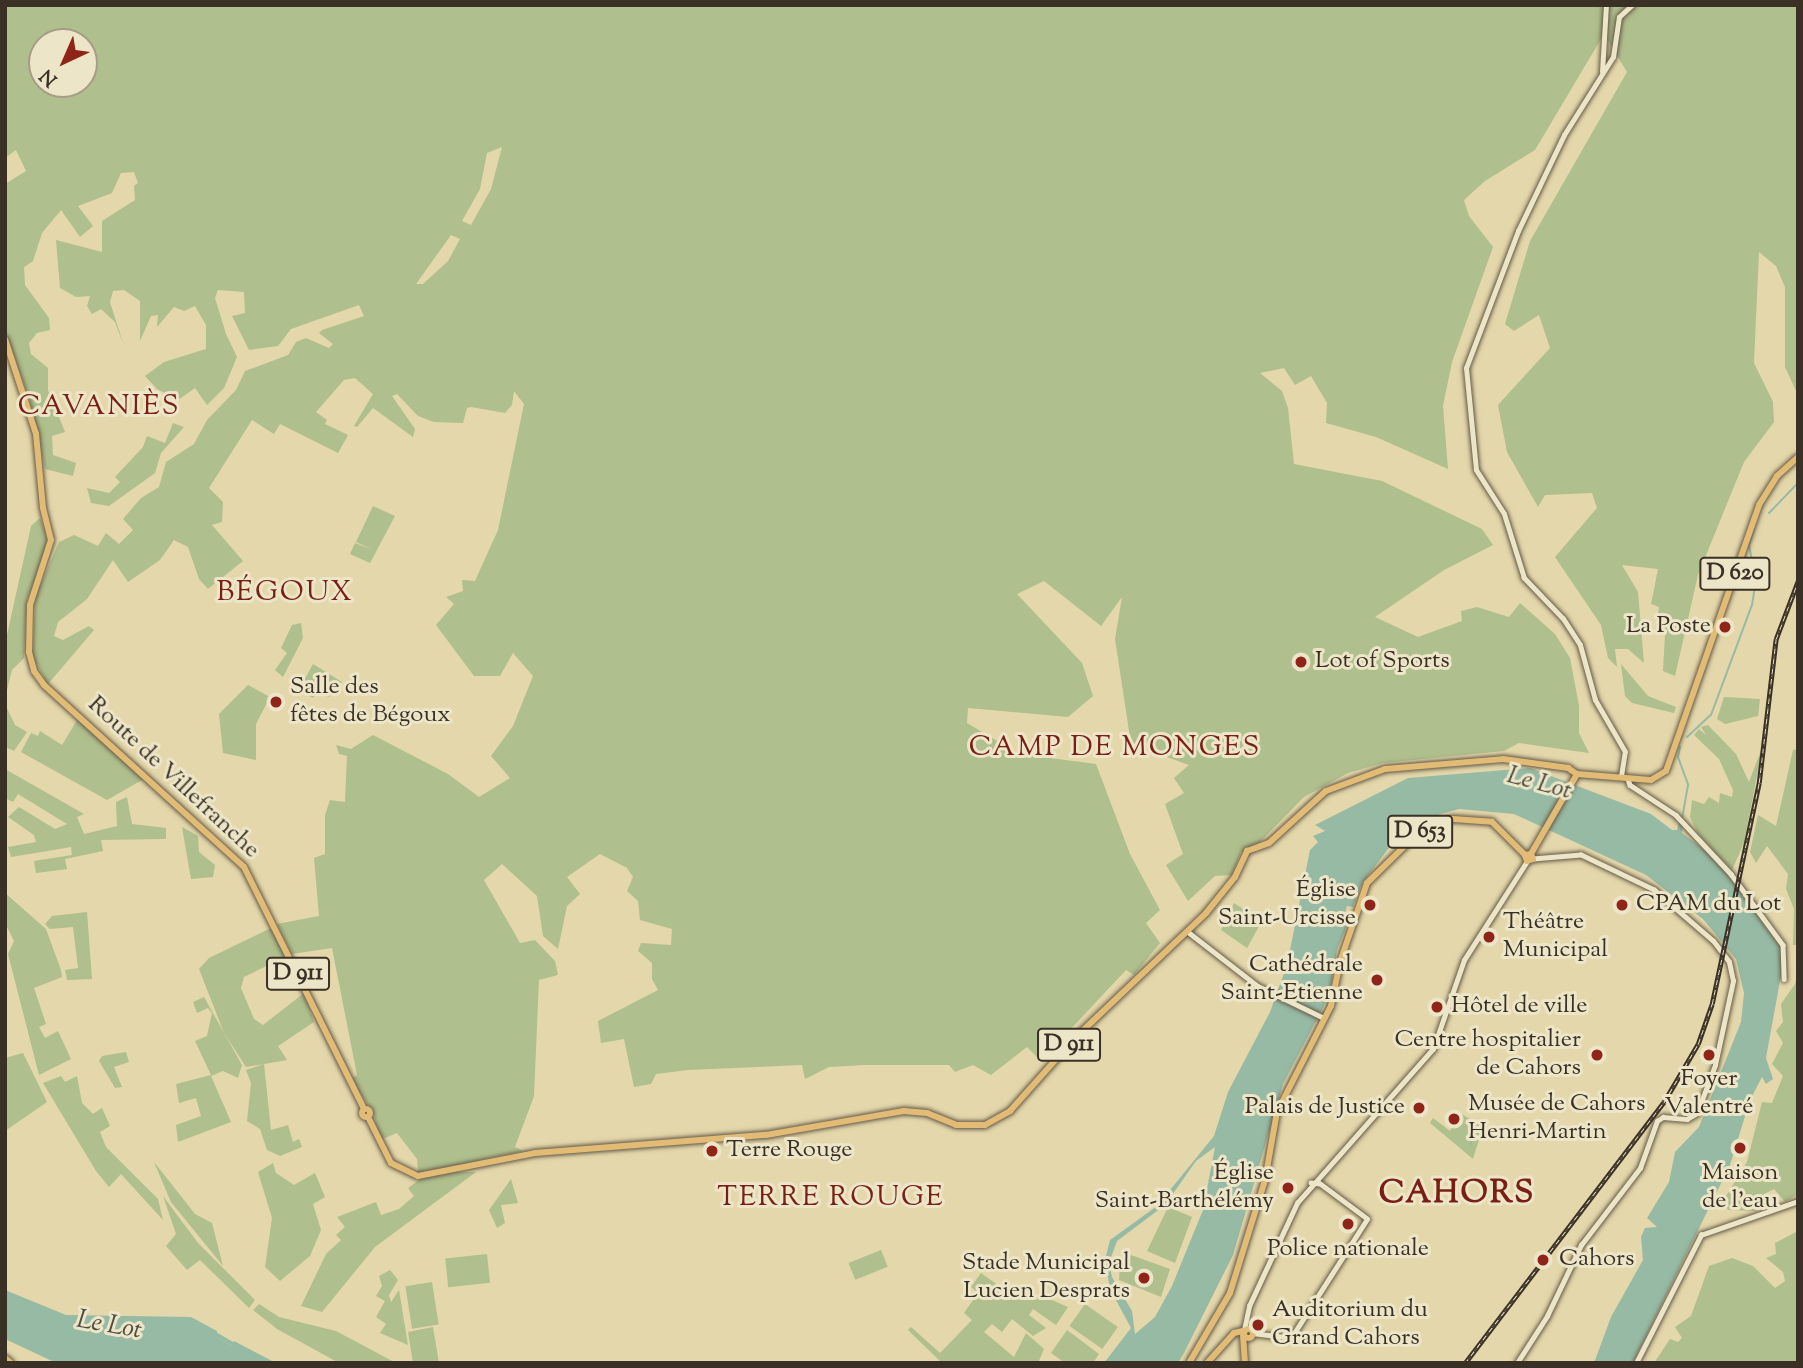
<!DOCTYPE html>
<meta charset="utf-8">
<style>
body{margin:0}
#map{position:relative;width:1803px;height:1368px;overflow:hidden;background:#e4d7ab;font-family:"Sorts Mill Goudy",serif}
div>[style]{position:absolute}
.green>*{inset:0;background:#afbf8d;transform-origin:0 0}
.water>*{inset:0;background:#97baa4}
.stream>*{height:2px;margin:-1px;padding:0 1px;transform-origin:1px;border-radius:1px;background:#97baa4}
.canal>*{height:3.5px;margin:-1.75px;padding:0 1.75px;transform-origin:1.75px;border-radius:1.75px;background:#97baa4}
.roads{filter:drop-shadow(0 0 2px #655a47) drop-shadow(0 0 2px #655a47)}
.tertiary>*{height:4.5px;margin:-2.25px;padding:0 2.25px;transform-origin:2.25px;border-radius:2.25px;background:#ede5c8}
.secondary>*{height:4.5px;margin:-2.25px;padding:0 2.25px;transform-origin:2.25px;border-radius:2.25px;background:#ede5c8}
.primary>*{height:6px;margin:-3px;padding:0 3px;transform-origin:3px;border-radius:3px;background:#e2bc76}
.primary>.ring{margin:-3px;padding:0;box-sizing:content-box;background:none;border:6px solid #e2bc76;border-radius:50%}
.rail>*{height:4.5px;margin-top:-2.25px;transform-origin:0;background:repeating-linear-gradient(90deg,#ede5c8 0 5px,#3b3026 0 10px);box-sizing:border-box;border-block:2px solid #3b3026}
.dots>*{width:19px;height:19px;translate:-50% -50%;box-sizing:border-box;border:4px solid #ede5c8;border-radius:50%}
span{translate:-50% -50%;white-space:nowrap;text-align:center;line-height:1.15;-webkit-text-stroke:6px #ede5c8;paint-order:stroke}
.shield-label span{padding:2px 5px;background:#ede5c8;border:2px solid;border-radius:5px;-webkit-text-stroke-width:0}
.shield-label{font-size:23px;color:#3b3026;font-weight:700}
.poi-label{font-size:24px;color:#3b3026}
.right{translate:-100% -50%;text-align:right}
.left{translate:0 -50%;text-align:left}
.street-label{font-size:24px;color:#3b3026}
.water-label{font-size:26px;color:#4d4c3f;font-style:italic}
.quarter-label{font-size:28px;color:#7a1f14;letter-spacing:2px}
.district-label{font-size:32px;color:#7a1f14;font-weight:700;letter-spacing:2px}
.frame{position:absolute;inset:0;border:7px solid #3b3026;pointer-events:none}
.north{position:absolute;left:28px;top:28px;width:70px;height:70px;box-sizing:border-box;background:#ede5c8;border:2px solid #a69d87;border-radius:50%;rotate:224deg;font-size:19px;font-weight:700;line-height:28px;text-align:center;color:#3b3026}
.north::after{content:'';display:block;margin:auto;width:24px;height:32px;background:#8f2418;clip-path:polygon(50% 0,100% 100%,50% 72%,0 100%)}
</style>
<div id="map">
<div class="green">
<i style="clip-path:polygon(evenodd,5px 5px,1798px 5px,1798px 395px,1785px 367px,1785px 287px,1776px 266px,1759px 252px,1754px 363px,1773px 402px,1774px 422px,1744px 462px,1698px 575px,1675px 676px,1663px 671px,1665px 634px,1655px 634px,1659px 607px,1651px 604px,1658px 569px,1622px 565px,1638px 592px,1644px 663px,1628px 649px,1615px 649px,1617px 667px,1608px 658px,1601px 625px,1555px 557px,1597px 508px,1592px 493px,1545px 495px,1538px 507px,1507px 452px,1498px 405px,1550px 348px,1539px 315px,1514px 331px,1505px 324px,1530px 241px,1627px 72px,1604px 34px,1535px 150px,1485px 181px,1464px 200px,1469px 216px,1493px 247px,1452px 362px,1443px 406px,1448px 469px,1376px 437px,1326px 423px,1327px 403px,1311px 376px,1295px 385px,1284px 368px,1260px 373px,1282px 391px,1288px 408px,1294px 464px,1382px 481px,1482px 529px,1493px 545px,1444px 570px,1375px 617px,1418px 637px,1462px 621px,1461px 611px,1477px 607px,1509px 617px,1520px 603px,1555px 634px,1570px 658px,1579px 706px,1579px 733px,1589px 753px,1519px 743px,1504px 751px,1383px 763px,1348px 773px,1304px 797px,1259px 843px,1241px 852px,1232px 875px,1215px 876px,1188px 901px,1166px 865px,1183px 854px,1165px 804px,1184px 793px,1174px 778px,1189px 765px,1131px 744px,1115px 639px,1122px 597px,1101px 626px,1044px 581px,1017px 594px,1082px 663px,1093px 696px,1068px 717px,968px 708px,967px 723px,1019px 754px,1096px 764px,1130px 854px,1160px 910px,1146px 923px,1160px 943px,1134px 975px,1126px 970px,1068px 1032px,1060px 1047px,1051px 1043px,1038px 1058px,1027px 1047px,991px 1075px,973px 1065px,955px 1072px,949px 1065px,864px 1065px,829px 1067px,805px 1079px,802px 1065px,688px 1070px,656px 1074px,651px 1084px,634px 1087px,624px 1039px,601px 1043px,598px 1021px,658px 990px,652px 979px,652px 963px,638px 951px,641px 943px,671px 945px,672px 929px,640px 920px,638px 901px,627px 891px,633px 877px,627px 868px,600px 854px,567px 877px,580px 894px,567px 906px,558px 949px,543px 936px,537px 896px,502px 864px,484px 880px,520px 943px,535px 940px,555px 961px,558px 975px,539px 980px,534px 1096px,515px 1147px,523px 1151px,472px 1162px,456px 1172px,476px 1172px,375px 1247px,322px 1312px,301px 1306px,326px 1254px,341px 1240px,336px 1235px,345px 1227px,337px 1217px,376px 1202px,381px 1215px,399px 1209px,414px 1196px,408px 1188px,419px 1180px,417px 1159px,397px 1133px,380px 1140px,373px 1112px,351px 1079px,357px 1075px,332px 948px,292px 954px,277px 924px,319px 916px,314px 858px,325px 854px,325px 815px,330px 800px,345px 802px,347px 756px,339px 754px,336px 745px,351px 749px,373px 735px,448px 774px,479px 797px,510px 778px,491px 756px,513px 726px,533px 676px,513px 653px,500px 676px,474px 676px,436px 625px,454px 604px,446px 597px,463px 591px,462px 580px,475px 581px,498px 530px,524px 404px,514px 391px,512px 405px,505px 413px,471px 407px,467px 408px,463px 423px,434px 422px,418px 416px,397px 394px,392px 396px,415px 429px,413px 437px,373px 408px,357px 427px,354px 426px,373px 394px,355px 378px,344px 380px,316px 412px,327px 420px,325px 424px,348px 435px,338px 453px,280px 424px,274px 434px,252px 420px,209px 488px,223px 502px,222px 522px,212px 525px,243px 561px,208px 589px,199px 579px,188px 547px,174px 540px,160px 560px,128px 582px,113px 560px,87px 599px,58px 622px,54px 636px,63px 640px,89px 626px,94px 630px,48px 684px,33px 658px,35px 598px,59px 542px,74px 535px,98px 546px,106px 533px,119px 544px,133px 530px,123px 519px,141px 498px,159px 487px,166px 462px,194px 444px,207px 420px,236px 390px,245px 371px,288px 355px,296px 342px,306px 338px,329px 348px,333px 344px,319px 333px,322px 330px,364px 316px,359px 305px,291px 329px,278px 346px,249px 350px,232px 316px,245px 313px,244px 292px,218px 290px,215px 298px,226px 334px,237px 357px,224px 388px,207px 405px,195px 388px,178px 400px,157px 389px,145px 376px,164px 362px,206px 349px,206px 325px,195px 306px,184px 311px,174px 307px,157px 327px,158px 315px,151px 316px,140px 341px,140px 301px,124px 290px,113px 291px,110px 302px,124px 346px,115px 322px,101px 309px,92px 314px,87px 306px,90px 296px,76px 297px,60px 288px,56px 240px,102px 252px,102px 221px,135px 200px,134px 186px,138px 183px,134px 172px,121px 173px,112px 193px,78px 206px,93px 226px,80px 237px,61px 210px,42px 233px,33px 261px,24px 267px,25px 285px,49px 318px,50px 330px,37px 333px,29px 343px,31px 354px,48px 368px,48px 390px,65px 432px,52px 436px,53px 455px,76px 463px,73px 476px,45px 469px,29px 397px,5px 331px,5px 184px,26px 171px,16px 150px,5px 158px,5px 5px,42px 42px,84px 42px,84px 84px,42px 84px,42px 42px,5px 5px,502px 147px,491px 189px,471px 225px,462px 221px,480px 189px,487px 153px,502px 147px,5px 5px,451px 235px,460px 239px,448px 261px,423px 284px,416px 284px,451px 235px)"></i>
<i style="clip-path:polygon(173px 423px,184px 427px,161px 453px,155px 473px,109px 506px,91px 503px,87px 488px,109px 493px,120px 482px,115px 477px,143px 447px,147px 436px,165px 443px)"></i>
<i style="clip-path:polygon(373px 506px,395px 516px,370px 563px,350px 554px,355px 543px,373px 550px,356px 542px)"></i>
<i style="clip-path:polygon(40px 518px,47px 537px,45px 557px,27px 599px,24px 658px,12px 670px,5px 698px,5px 644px,31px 526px)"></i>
<i style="clip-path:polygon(301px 623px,303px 638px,283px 677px,275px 670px,287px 653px,281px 648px,292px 625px)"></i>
<i style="clip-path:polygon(313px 664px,342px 682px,329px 697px,317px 692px,313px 698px,306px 694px,309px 688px,302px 684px)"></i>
<i style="clip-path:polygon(1621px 664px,1648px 696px,1676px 707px,1674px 713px,1632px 703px,1625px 696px)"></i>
<i style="clip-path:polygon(248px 685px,270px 697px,256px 724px,256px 760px,223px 753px,219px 714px)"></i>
<i style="clip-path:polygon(1724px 697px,1760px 699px,1758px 716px,1725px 724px,1717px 719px)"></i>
<i style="clip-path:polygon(5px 704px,15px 725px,27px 732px,14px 751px,5px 747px)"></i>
<i style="clip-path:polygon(77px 720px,99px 738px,144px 779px,107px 800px,21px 752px,31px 733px,38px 736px,40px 731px,62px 745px)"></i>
<i style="clip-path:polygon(1708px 725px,1736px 754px,1749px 782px,1763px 745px,1744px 843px,1732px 870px,1698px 834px,1690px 817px,1692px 800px,1704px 804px,1709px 797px,1719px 803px,1720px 793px,1732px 797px,1733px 790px,1719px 759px,1694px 735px,1699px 729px,1706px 735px,1701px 727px)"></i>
<i style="clip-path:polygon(1798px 749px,1798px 945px,1793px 945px,1794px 909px,1786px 889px,1788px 874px,1767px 846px,1756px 863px,1750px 852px,1758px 815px,1776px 826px,1793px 750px)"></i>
<i style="clip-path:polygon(5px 769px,84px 814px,77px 817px,84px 834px,117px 826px,116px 802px,127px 797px,132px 824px,166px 828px,166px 839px,101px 840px,103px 851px,65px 859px,67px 869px,36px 873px,34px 861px,72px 855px,71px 847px,11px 857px,8px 847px,36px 842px,34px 835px,8px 817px,19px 807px,55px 829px,67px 824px,18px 794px,13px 802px,5px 798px)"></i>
<i style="clip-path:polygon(182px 827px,198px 836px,199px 852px,215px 865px,213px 877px,191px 879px)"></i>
<i style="clip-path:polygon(5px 893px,46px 929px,61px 970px,62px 977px,34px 988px,46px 1024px,39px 1027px,45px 1038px,58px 1031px,71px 1059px,39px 1075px,8px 954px,14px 941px,5px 923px)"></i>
<i style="clip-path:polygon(1234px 903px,1262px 921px,1247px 948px,1221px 930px)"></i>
<i style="clip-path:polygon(87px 912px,92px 979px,67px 980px,65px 970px,78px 968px,73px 927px,50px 929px,45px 924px,52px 916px)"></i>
<i style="clip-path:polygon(273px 927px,287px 956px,244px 977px,241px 988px,254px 1019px,263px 1025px,304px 993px,314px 1022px,278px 1046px,287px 1060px,246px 1067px,224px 1033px,199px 969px,209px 958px)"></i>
<i style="clip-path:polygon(1798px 971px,1798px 1194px,1785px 1202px,1774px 1189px,1764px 1194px,1765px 1203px,1756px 1211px,1728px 1210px,1723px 1201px,1747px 1162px,1762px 1102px,1772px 1103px,1783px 1076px,1772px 1064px,1783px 1043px,1776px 1031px,1783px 1022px,1781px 1004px,1795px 984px)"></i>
<i style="clip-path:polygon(204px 997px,242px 1065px,238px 1078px,223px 1071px,211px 1076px,231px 1122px,178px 1142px,176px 1125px,201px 1116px,196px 1098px,179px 1103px,176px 1084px,211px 1075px,195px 1041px,207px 1036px,212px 1013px,208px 1008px,197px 1013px,193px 1002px)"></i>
<i style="clip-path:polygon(126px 1052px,129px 1062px,114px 1067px,122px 1087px,115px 1088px,99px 1061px,102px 1056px)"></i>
<i style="clip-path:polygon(23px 1053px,47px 1102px,5px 1131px,5px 1058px)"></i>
<i style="clip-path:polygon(264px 1064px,271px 1130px,288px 1125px,293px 1142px,299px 1139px,302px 1147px,280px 1156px,267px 1150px,260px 1129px,247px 1121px,251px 1083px,246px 1070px)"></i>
<i style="clip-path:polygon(61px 1076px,65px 1082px,77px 1076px,82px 1103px,93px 1114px,102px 1108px,110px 1126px,100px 1132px,106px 1147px,158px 1199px,163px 1220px,121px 1174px,109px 1187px,96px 1171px,43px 1083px)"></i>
<i style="clip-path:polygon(1460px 1113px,1483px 1127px,1473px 1159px,1430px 1123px,1433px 1118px,1450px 1131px)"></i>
<i style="clip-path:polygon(154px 1162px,195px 1214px,212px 1223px,223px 1266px,171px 1202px)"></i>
<i style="clip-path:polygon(273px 1163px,276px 1173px,294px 1185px,315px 1173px,325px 1197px,313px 1204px,321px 1230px,310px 1256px,280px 1281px,265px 1267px,272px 1218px,258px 1172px)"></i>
<i style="clip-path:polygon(511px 1179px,518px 1203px,501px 1205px,505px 1223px,497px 1228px,489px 1210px)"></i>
<i style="clip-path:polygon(163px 1196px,198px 1243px,255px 1300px,249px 1308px,200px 1260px,187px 1270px,166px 1246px,176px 1234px)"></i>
<i style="clip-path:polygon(1168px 1207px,1192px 1217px,1175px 1263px,1147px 1251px)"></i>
<i style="clip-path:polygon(1798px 1231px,1798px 1363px,1654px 1363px,1670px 1339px,1678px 1342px,1682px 1338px,1675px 1327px,1691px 1316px,1709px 1266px,1732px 1258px,1753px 1266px,1775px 1288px,1785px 1281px,1783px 1272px,1766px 1258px,1776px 1254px,1775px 1243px)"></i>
<i style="left:881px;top:1250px;width:18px;height:35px;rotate:68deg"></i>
<i style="left:487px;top:1254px;width:29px;height:42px;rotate:84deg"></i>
<i style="clip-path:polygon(1131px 1255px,1170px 1269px,1161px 1297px,1119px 1280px,1120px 1265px)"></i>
<i style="clip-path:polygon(390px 1270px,398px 1280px,389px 1295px,391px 1302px,399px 1290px,408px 1345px,380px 1333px,386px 1324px,376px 1317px,385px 1301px,376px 1296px,382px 1286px,379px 1276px)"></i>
<i style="clip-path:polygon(981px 1273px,1017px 1299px,1026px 1289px,1042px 1300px,1045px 1297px,1068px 1307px,1056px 1325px,1033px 1309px,1029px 1315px,1046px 1328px,1033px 1336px,1012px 1319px,1002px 1332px,992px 1324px,984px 1332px,1014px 1357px,1026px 1333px,1044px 1349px,1038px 1363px,942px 1363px,908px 1330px,911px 1327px,940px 1353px,972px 1320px,964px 1313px,978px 1293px,971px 1287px)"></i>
<i style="left:432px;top:1282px;width:43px;height:27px;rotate:81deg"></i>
<i style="clip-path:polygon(259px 1304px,279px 1317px,336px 1331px,396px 1363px,339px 1363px,277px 1329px,253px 1310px)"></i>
<i style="left:1085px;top:1304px;width:40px;height:27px;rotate:35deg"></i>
<i style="clip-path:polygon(433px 1327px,439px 1363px,413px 1363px,408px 1332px)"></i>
<i style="clip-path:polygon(1067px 1330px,1099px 1354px,1093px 1363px,1065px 1363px,1051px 1353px)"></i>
</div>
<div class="water">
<i style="clip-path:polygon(evenodd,1530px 768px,1651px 814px,1672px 830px,1677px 830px,1679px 822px,1683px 824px,1682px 833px,1715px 858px,1785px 953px,1766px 1058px,1773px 1079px,1766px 1084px,1762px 1077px,1750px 1100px,1730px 1165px,1633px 1363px,1594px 1363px,1611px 1317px,1643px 1260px,1641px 1237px,1645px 1228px,1657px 1227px,1647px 1218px,1669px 1182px,1675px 1152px,1699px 1127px,1741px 1022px,1744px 993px,1736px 959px,1703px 919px,1646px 875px,1514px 814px,1459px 809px,1427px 818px,1388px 849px,1362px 883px,1353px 907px,1347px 906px,1345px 914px,1351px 916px,1337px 950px,1329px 996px,1283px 1084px,1233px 1255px,1184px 1353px,1178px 1363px,1104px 1363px,1131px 1328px,1110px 1289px,1105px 1260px,1110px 1240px,1157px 1206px,1214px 1136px,1228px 1092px,1270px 1012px,1287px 965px,1310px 850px,1318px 842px,1313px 836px,1325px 831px,1315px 825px,1408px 778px,1530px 768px,1215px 1147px,1203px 1210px,1172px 1286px,1155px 1317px,1135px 1334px,1132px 1311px,1112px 1277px,1109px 1263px,1117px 1241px,1165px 1205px,1196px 1161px,1215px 1147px)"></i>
<i style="clip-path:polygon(5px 1290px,66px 1315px,191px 1317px,217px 1331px,217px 1337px,232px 1346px,234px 1341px,276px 1363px,52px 1361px,5px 1339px)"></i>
</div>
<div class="stream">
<i style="left:1769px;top:513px;width:42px;rotate:-46deg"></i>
<i style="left:1687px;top:737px;width:33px;rotate:-43deg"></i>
<i style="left:1711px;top:715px;width:117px;rotate:-69.6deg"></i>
<i style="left:1752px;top:605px;width:26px;rotate:-81deg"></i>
<i style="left:1756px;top:579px;width:35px;rotate:-102deg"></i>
<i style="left:1749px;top:545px;width:17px;rotate:-73deg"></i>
<i style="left:1680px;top:747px;width:10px;rotate:101deg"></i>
<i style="left:1678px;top:757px;width:30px;rotate:70deg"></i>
<i style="left:1688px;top:785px;width:34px;rotate:100deg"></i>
<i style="left:1469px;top:1125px;width:20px;rotate:84deg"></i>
</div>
<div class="canal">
<i style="left:214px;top:1333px;width:24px;rotate:30deg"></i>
</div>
<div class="roads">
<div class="tertiary">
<i style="left:1602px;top:72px;width:67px;rotate:-86.6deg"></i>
<i style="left:1621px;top:776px;width:24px;rotate:-81deg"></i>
<i style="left:1625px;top:752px;width:60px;rotate:-120deg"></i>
<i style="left:1595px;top:700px;width:57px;rotate:-105.3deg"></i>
<i style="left:1580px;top:645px;width:31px;rotate:-123deg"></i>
<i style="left:1563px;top:619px;width:57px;rotate:-133.6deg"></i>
<i style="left:1524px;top:578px;width:67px;rotate:-107.4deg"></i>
<i style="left:1504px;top:514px;width:52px;rotate:-122.5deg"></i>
<i style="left:1476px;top:470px;width:102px;rotate:-95.6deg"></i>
<i style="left:1466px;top:368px;width:147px;rotate:-69.2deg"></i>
<i style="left:1518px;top:231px;width:106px;rotate:-64.4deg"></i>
<i style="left:1564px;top:135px;width:92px;rotate:-57.9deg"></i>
<i style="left:1613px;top:57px;width:40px;rotate:-81.5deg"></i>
<i style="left:1619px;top:17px;width:18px;rotate:-43deg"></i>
<i style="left:1628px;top:779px;width:6px;rotate:72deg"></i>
<i style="left:1630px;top:785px;width:55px;rotate:33.1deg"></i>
<i style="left:1676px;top:815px;width:81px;rotate:47deg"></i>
<i style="left:1731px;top:874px;width:88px;rotate:53.8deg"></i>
<i style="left:1783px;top:945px;width:34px;rotate:88deg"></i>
<i style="left:1187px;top:931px;width:90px;rotate:37.8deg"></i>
<i style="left:1258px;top:986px;width:73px;rotate:25.9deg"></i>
<i style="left:1517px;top:1363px;width:56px;rotate:-57.4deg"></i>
<i style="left:1547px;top:1316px;width:79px;rotate:-64.4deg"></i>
<i style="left:1581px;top:1245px;width:97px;rotate:-52.5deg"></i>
<i style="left:1640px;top:1168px;width:50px;rotate:-70.1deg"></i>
<i style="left:1657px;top:1121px;width:7px;rotate:-34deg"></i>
<i style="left:1663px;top:1117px;width:24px;rotate:5deg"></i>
<i style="left:1687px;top:1119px;width:12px;rotate:-31deg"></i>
<i style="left:1697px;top:1113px;width:51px;rotate:-69.4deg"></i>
<i style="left:1715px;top:1065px;width:86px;rotate:-77.9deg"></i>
<i style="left:1733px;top:981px;width:19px;rotate:-102deg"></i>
<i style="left:1729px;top:962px;width:26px;rotate:-127deg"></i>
<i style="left:1713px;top:941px;width:78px;rotate:-139.2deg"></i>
<i style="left:1654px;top:890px;width:81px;rotate:-154.4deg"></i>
<i style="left:1581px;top:855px;width:48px;rotate:175.2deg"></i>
<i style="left:1636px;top:1363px;width:144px;rotate:-63.1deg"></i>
<i style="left:1701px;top:1235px;width:103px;rotate:-19.3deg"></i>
</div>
<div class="secondary">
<i style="left:1244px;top:1330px;width:25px;rotate:-78deg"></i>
<i style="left:1249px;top:1306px;width:114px;rotate:-65deg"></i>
<i style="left:1297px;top:1203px;width:205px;rotate:-48.6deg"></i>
<i style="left:1433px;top:1049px;width:94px;rotate:-70.8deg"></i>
<i style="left:1464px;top:960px;width:117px;rotate:-57.5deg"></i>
<i style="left:1252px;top:1333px;width:39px;rotate:7deg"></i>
<i style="left:1291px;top:1338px;width:141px;rotate:-57.4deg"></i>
<i style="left:1367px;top:1219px;width:59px;rotate:-143.3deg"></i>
<i style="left:1320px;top:1184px;width:9px;rotate:-174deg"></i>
</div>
<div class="primary">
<i style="left:5px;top:339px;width:100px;rotate:71.9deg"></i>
<i style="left:36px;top:434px;width:74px;rotate:84.6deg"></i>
<i style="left:43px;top:508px;width:33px;rotate:76deg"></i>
<i style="left:51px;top:540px;width:68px;rotate:107.9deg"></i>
<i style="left:30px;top:605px;width:47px;rotate:91.2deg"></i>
<i style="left:29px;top:652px;width:20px;rotate:75deg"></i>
<i style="left:34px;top:671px;width:17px;rotate:54deg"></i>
<i style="left:44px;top:685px;width:270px;rotate:42.3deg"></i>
<i style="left:244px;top:867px;width:270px;rotate:63.6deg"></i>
<i style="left:1577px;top:774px;width:74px;rotate:4.6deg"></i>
<i style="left:1651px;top:780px;width:17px;rotate:-31deg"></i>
<i style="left:1666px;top:771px;width:282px;rotate:-70.7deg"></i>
<i style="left:1759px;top:505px;width:34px;rotate:-58deg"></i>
<i style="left:1777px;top:476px;width:28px;rotate:-42deg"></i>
<i style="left:1531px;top:854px;width:6px;rotate:171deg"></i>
<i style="left:1525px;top:855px;width:6px;rotate:72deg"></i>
<i style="left:1527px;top:861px;width:6px;rotate:-18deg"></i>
<i style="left:1533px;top:859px;width:5px;rotate:-112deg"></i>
<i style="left:1531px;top:854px;width:92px;rotate:-60.1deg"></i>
<i class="ring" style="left:362px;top:1109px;width:2px;height:2px"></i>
<i style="left:368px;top:1117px;width:51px;rotate:63.4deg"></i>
<i style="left:391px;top:1163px;width:30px;rotate:26deg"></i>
<i style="left:418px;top:1176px;width:119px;rotate:-11.1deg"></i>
<i style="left:535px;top:1153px;width:232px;rotate:-4.5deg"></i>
<i style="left:766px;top:1135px;width:140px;rotate:-9.9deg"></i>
<i style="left:904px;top:1111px;width:23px;rotate:5deg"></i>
<i style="left:927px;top:1113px;width:31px;rotate:22deg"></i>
<i style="left:956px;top:1125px;width:29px"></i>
<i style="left:985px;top:1125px;width:29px;rotate:-29deg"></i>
<i style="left:1010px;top:1111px;width:99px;rotate:-48.3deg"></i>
<i style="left:1076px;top:1037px;width:180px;rotate:-43.6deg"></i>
<i style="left:1206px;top:913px;width:46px;rotate:-51.1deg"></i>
<i style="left:1235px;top:877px;width:29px;rotate:-65deg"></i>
<i style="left:1247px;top:851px;width:23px;rotate:-20deg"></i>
<i style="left:1269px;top:843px;width:77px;rotate:-42.4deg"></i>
<i style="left:1326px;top:791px;width:63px;rotate:-20.4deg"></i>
<i style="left:1385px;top:769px;width:118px;rotate:-4.8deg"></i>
<i style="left:1503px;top:759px;width:66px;rotate:7.9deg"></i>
<i style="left:1568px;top:768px;width:11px;rotate:34deg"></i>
<i class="ring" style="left:1243.5px;top:1328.5px;width:3px;height:3px"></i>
<i style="left:1243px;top:1335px;width:28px;rotate:86deg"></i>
<i style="left:5px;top:1358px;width:8px;rotate:40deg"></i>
<i style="left:1189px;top:1363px;width:81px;rotate:-59.6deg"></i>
<i style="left:1230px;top:1293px;width:118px;rotate:-72.8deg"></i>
<i style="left:1265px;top:1180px;width:69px;rotate:-80deg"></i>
<i style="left:1277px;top:1112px;width:119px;rotate:-63deg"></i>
<i style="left:1331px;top:1006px;width:45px;rotate:-78.4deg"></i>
<i style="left:1340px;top:962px;width:83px;rotate:-71.1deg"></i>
<i style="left:1367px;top:883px;width:64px;rotate:-44.4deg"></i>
<i style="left:1413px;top:838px;width:27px;rotate:-33deg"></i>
<i style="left:1436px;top:823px;width:17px;rotate:-13deg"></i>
<i style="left:1453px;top:819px;width:39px;rotate:4deg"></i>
<i style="left:1492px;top:822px;width:47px;rotate:45deg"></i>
<i style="left:1207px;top:1363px;width:40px;rotate:-48deg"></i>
<i style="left:1234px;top:1333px;width:9px;rotate:-13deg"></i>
</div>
</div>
<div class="rail">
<i style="left:1465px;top:1363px;width:328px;rotate:-52.7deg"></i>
<i style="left:1664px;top:1102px;width:67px;rotate:-59.6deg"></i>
<i style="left:1698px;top:1044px;width:42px;rotate:-70.7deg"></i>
<i style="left:1712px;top:1004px;width:226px;rotate:-78deg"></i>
<i style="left:1759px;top:783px;width:145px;rotate:-83.3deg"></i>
<i style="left:1776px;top:639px;width:62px;rotate:-69.2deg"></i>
</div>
<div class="dots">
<i style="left:1725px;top:627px;background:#8f2418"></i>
<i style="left:1301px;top:662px;background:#8f2418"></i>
<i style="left:276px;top:702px;background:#8f2418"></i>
<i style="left:1370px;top:905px;background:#8f2418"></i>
<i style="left:1622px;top:905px;background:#8f2418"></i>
<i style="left:1489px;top:937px;background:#8f2418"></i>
<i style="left:1377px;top:980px;background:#8f2418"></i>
<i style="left:1437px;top:1007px;background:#8f2418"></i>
<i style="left:1597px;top:1055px;background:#8f2418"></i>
<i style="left:1709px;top:1055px;background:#8f2418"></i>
<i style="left:1419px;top:1108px;background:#8f2418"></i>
<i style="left:1454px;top:1119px;background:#8f2418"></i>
<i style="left:1740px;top:1148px;background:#8f2418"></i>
<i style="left:712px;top:1151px;background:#8f2418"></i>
<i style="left:1288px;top:1188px;background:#8f2418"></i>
<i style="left:1348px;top:1224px;background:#8f2418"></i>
<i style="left:1543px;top:1260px;background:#8f2418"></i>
<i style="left:1144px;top:1278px;background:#8f2418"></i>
<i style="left:1258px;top:1325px;background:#8f2418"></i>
</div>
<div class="shield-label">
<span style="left:1735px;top:574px">D 620</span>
<span style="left:1420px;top:832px">D 653</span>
<span style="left:298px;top:974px">D 911</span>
<span style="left:1069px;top:1045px">D 911</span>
</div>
<div class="poi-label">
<span class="right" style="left:1711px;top:627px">La Poste</span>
<span class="left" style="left:1315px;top:662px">Lot of Sports</span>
<span class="left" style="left:290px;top:702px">Salle des<br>fêtes de Bégoux</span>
<span class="right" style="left:1356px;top:905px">Église<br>Saint-Urcisse</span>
<span class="left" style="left:1636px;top:905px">CPAM du Lot</span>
<span class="left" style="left:1503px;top:937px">Théâtre<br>Municipal</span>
<span class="right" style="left:1363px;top:980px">Cathédrale<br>Saint-Etienne</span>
<span class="left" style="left:1451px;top:1007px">Hôtel de ville</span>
<span class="right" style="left:1581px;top:1055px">Centre hospitalier<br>de Cahors</span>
<span style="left:1709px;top:1094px">Foyer<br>Valentré</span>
<span class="left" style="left:1468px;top:1119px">Musée de Cahors<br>Henri-Martin</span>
<span class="right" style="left:1405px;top:1108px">Palais de Justice</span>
<span class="left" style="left:726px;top:1151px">Terre Rouge</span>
<span class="right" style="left:1274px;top:1188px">Église<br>Saint-Barthélémy</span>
<span style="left:1740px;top:1188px">Maison<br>de l'eau</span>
<span style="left:1348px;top:1250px">Police nationale</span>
<span class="left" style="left:1559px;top:1260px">Cahors</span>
<span class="right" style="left:1130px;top:1278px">Stade Municipal<br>Lucien Desprats</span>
<span class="left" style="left:1272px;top:1325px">Auditorium du<br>Grand Cahors</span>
</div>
<div class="street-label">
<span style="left:173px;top:778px;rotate:43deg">Route de Villefranche</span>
</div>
<div class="water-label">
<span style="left:1539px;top:784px;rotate:15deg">Le Lot</span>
<span style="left:109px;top:1326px;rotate:10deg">Le Lot</span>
</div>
<div class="quarter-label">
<span style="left:99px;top:407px">CAVANIÈS</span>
<span style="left:285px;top:593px">BÉGOUX</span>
<span style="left:1115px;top:748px">CAMP DE MONGES</span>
<span style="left:831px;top:1198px">TERRE ROUGE</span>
</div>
<div class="district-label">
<span style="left:1457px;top:1194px">CAHORS</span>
</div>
<div class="frame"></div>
<div class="north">N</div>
</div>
